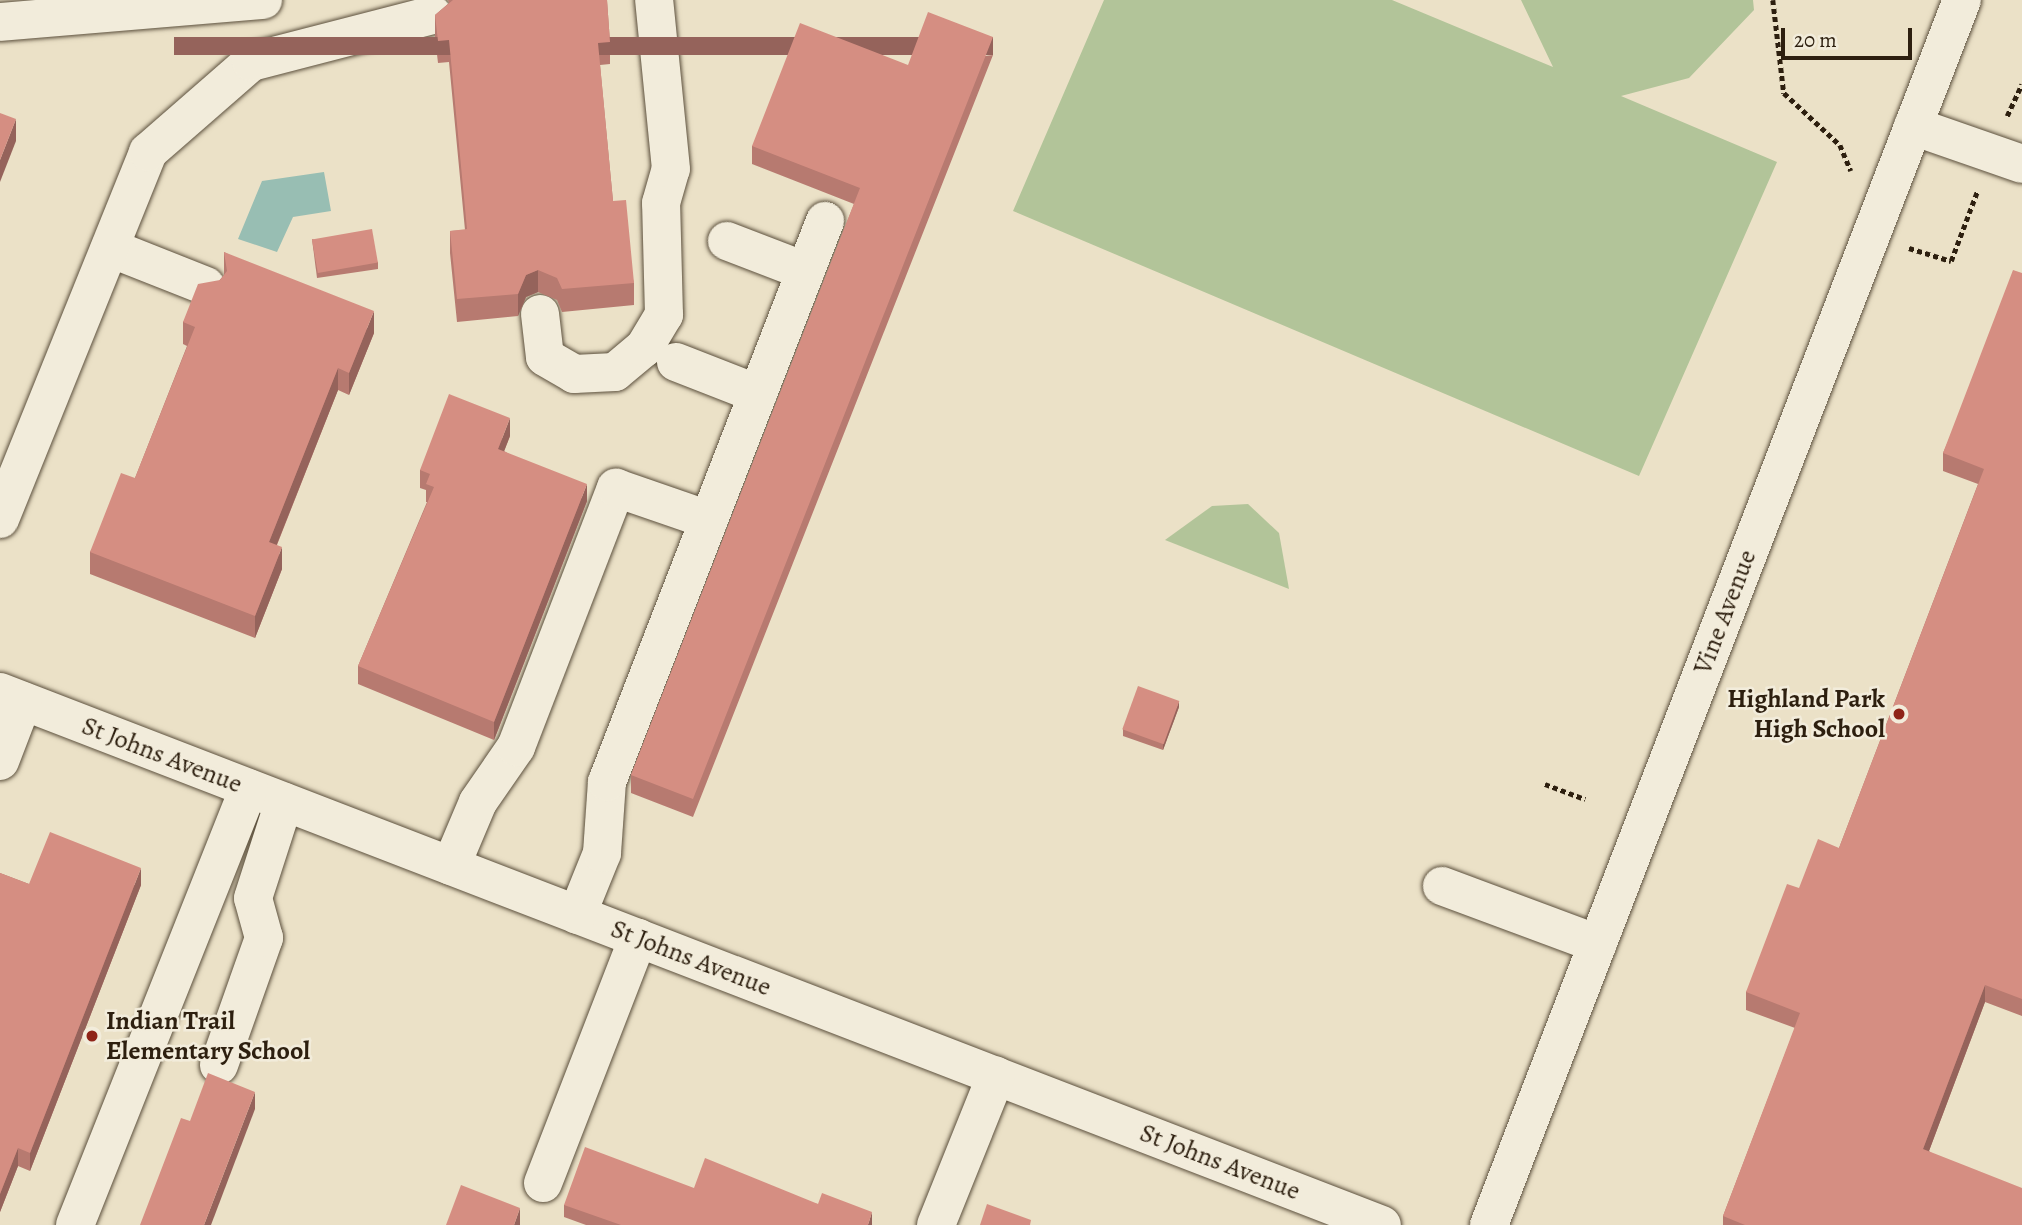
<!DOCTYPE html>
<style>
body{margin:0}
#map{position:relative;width:2022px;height:1225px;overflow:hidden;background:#ebe1c7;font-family:Alegreya,serif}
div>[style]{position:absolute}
.green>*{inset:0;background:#b2c499}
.water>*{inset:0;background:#98beb3}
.path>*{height:4.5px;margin-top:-2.25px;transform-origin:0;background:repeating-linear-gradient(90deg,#2d1f0f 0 5px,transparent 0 8.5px)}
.roads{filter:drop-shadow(0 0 2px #5c503d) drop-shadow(0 0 2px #5c503d)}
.minor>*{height:38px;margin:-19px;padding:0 19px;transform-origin:19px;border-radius:19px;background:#f2ecdb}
.wall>*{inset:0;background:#b77a70}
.shaded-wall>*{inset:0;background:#95635b;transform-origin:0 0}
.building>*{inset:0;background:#d58e82;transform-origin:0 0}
.dots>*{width:19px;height:19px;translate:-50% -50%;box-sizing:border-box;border:4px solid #f2ecdb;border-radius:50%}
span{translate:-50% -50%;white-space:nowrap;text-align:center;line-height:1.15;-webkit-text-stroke:5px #f2ecdb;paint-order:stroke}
.street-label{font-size:26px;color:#2d1f0f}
.poi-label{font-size:26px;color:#2d1f0f;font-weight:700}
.right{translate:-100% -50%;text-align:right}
.left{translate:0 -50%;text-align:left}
.scale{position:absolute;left:1781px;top:28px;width:131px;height:32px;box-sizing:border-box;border:4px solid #2d1f0f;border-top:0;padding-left:9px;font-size:21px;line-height:24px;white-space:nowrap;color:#2d1f0f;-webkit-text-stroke:5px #f2ecdb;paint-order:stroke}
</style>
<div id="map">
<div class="green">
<i style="clip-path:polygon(1104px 0,1392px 0,1553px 67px,1521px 0,1753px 0,1754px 10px,1689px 78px,1621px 96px,1777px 162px,1639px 476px,1013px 211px)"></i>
<i style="clip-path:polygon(1248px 504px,1279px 533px,1289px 589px,1165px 540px,1212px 506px)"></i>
</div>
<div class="water">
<i style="clip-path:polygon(324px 172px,331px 211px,293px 217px,277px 252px,238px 239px,262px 181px)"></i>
</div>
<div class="path">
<i style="left:1773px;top:0;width:94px;rotate:83.3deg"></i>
<i style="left:1784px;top:93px;width:76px;rotate:42.9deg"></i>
<i style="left:1840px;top:145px;width:28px;rotate:67deg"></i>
<i style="left:2007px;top:116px;width:35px;rotate:-65deg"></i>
<i style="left:1909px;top:248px;width:44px;rotate:17.2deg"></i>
<i style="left:1951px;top:261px;width:74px;rotate:-69.4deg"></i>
<i style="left:1545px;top:784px;width:43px;rotate:20.6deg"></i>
</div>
<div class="roads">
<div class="minor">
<i style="left:0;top:22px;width:264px;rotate:-4.8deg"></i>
<i style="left:1913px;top:126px;width:115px;rotate:19.2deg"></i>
<i style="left:727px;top:241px;width:84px;rotate:21deg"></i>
<i style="left:110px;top:248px;width:103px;rotate:21.6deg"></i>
<i style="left:540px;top:314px;width:43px;rotate:83.4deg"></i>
<i style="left:545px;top:357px;width:34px;rotate:30deg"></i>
<i style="left:574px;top:374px;width:41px;rotate:-2.8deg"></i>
<i style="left:615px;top:372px;width:38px;rotate:-40deg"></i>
<i style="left:644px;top:348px;width:39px;rotate:-59deg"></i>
<i style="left:664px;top:315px;width:112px;rotate:-91.5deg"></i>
<i style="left:661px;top:203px;width:35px;rotate:-74deg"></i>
<i style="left:671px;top:169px;width:170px;rotate:-95.7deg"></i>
<i style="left:676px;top:362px;width:88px;rotate:21.3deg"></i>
<i style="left:0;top:519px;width:396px;rotate:-68deg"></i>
<i style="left:148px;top:152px;width:137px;rotate:-41.1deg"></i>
<i style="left:251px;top:62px;width:188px;rotate:-14.5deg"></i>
<i style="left:0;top:692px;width:1481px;rotate:21.09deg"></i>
<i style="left:0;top:761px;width:64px;rotate:-69deg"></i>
<i style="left:451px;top:866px;width:69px;rotate:-67.1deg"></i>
<i style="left:478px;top:802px;width:67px;rotate:-55.4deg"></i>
<i style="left:516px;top:747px;width:278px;rotate:-68.9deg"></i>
<i style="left:616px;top:488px;width:98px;rotate:19deg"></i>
<i style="left:1442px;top:886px;width:166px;rotate:20.4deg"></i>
<i style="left:577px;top:915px;width:67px;rotate:-68deg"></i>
<i style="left:602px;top:853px;width:71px;rotate:-86deg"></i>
<i style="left:607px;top:782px;width:602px;rotate:-68.76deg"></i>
<i style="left:219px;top:1065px;width:135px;rotate:-70.5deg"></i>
<i style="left:264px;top:938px;width:41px;rotate:-105.4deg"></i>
<i style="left:253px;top:898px;width:101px;rotate:-72.1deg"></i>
<i style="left:543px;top:1183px;width:263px;rotate:-68.8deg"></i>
<i style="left:75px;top:1225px;width:470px;rotate:-68.3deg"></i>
<i style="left:936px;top:1225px;width:161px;rotate:-68.1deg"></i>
<i style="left:1489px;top:1225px;width:1313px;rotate:-68.89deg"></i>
</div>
</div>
<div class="wall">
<i style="clip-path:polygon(448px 0,607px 0,610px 42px,610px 64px,600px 65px,613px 201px,634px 283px,634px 305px,562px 312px,557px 300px,538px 292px,526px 297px,518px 316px,457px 322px,450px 253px,450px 231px,465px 230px,449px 62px,438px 63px,435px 37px,435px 15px,449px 3px)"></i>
<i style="clip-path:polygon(993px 55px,693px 817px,631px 793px,631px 775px,854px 204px,752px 164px,752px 146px,908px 65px)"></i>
<i style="clip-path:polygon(312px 239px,378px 262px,378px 269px,317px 278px)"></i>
<i style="clip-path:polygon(224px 252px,374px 333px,349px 395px,338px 390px,277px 545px,282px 569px,255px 638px,90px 574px,90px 552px,135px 478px,187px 346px,183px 344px,183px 322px,224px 275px)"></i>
<i style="clip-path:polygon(2022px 273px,2022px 1016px,1985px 1002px,1929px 1151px,2022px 1225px,1723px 1225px,1723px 1216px,1795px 1028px,1746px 1010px,1746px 992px,1839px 848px,1978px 484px,1943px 471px,1943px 453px)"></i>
<i style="clip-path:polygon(510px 436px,504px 451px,587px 501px,494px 740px,358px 684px,358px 666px,427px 502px,426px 502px,426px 490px,420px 488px,420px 470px)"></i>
<i style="clip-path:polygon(1179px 707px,1163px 750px,1123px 736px,1123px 729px)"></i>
<i style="clip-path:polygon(0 873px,29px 884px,141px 885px,30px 1171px,18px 1166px,0 1212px)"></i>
<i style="clip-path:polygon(694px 1188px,818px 1204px,872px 1225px,586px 1225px,564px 1217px,564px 1205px)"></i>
</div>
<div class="shaded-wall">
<i style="left:993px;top:37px;width:18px;height:819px;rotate:90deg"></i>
<i style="clip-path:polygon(16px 119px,16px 141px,0 182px,0 160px)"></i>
<i style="clip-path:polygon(538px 270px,538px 292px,526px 297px,518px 316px,518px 294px,526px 275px)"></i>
<i style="clip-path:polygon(374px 311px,374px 333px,349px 395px,349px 373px)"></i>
<i style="clip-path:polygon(338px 368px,338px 390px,269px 564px,269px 542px)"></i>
<i style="clip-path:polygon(510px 418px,510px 436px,498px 467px,498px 449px)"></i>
<i style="clip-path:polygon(587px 484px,587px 501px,494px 740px,494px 722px)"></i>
<i style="clip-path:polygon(282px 547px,282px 569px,255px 638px,255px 616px)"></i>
<i style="clip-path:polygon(1179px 701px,1179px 707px,1163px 750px,1163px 744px)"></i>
<i style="clip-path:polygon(141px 868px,141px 885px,30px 1171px,30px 1153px)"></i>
<i style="clip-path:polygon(1985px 985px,1985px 1002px,1923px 1167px,1923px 1149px)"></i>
<i style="clip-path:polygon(255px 1092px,255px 1109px,211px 1225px,204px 1225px)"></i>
<i style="clip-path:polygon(18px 1148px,18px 1166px,0 1212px,0 1194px)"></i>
<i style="clip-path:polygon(520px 1208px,520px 1225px,514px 1225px)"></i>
<i style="clip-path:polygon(872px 1212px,872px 1225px,868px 1225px)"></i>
</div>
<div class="building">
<i style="clip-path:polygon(453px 0,607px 0,610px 42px,598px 43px,613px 201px,626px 200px,634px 283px,562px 289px,557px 278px,538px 270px,526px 275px,518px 294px,457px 299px,450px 231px,467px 229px,449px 40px,438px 41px,435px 15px)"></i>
<i style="clip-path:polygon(928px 12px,993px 37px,693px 799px,631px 775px,860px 188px,752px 146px,800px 23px,908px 65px)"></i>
<i style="clip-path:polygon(0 113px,16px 119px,0 160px)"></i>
<i style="left:372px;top:229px;width:34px;height:61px;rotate:80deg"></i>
<i style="clip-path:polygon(224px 252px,374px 311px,349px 373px,338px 368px,269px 542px,282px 547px,255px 616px,90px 552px,121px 473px,135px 478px,195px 327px,183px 322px,198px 284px,220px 280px,227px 271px)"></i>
<i style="clip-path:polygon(2013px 270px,2022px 273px,2022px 999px,1985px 985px,1923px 1149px,2022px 1188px,2022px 1225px,1745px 1225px,1723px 1216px,1800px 1013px,1746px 992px,1787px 884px,1799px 888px,1818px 839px,1839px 848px,1984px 469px,1943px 453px)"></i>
<i style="clip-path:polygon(449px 394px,510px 418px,498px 449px,587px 484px,494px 722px,358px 666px,434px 487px,426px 484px,430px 474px,420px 470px)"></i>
<i style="left:1138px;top:686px;width:44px;height:46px;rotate:20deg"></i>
<i style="clip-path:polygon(50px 832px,141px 868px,30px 1153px,18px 1148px,0 1194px,0 873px,29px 884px)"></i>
<i style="clip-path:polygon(208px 1073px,255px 1092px,204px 1225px,140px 1225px,181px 1118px,190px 1121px)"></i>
<i style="clip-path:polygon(585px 1147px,694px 1188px,705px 1158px,818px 1204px,822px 1193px,872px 1212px,868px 1225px,621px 1225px,564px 1205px)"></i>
<i style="clip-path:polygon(461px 1185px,520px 1208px,514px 1225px,446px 1225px)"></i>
<i style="clip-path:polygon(987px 1204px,1031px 1220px,1030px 1225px,980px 1225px)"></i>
</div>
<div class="dots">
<i style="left:1899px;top:714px;background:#8f2418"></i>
<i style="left:92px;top:1036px;background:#8f2418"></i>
</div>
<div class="street-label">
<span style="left:1725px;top:612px;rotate:-69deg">Vine Avenue</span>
<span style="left:162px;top:755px;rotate:21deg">St Johns Avenue</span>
<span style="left:691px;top:958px;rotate:21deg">St Johns Avenue</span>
<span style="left:1220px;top:1162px;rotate:21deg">St Johns Avenue</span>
</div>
<div class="poi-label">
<span class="right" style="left:1885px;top:714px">Highland Park<br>High School</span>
<span class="left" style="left:106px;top:1036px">Indian Trail<br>Elementary School</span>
</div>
<div class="scale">20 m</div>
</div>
